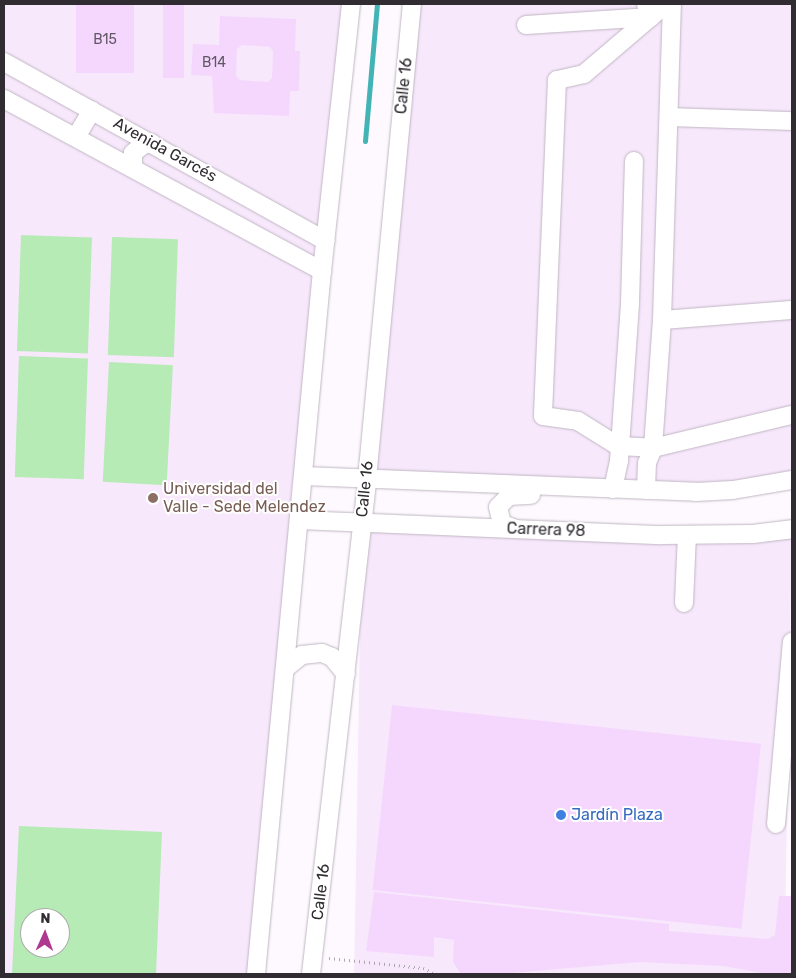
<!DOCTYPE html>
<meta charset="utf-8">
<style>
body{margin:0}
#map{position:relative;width:796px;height:978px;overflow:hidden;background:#fdf9fe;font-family:Rubik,sans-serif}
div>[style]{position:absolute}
.built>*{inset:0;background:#f7e8fc;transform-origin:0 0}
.green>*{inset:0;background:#b6ebb6;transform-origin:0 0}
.stream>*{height:5px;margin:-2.5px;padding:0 2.5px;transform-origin:2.5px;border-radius:2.5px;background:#43b4b6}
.building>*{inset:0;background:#f5d7fe;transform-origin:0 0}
.path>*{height:3px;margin-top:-1.5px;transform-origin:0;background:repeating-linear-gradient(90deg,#aaa6ab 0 1px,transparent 0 5px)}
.roads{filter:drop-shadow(0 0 1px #c0b6c2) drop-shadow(0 0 1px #c0b6c2)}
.minor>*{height:18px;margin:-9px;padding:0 9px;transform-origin:9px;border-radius:9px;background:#fff}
.dots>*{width:14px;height:14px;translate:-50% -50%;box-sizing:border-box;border:2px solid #fff;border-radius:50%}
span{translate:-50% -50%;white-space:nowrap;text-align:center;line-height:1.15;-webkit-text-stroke:4px #fff;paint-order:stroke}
.number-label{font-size:14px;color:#615764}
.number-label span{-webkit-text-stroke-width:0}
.street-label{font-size:16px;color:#302c31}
.education-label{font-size:16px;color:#785e54}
.left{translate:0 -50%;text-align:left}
.shop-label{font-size:16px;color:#366cbe}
.frame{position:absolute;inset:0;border:5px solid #302c31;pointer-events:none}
.north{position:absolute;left:20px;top:908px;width:50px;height:50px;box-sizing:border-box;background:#fff;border:1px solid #acabad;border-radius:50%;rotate:2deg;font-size:14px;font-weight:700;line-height:20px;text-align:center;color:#302c31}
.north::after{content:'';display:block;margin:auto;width:18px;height:22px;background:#af3991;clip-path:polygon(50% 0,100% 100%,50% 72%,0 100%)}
</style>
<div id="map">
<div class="built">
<i style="clip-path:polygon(evenodd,4px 4px,351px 4px,256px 974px,4px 974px,4px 4px,30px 918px,60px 918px,60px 948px,30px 948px,30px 918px)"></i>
<i style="clip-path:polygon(412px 4px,792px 4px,792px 480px,733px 490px,367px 479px)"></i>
<i style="left:362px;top:524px;width:430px;height:453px;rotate:1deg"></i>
</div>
<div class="green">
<i style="left:21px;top:235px;width:71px;height:116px;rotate:2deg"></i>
<i style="left:112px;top:237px;width:66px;height:118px;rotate:2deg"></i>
<i style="left:19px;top:356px;width:69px;height:121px;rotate:2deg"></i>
<i style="left:109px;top:362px;width:64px;height:120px;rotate:3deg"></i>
<i style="clip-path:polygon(evenodd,19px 826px,162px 832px,156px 974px,12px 974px,19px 826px,30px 918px,60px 918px,60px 948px,30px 948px,30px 918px)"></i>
</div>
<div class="stream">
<i style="left:365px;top:141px;width:138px;rotate:-85deg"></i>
</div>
<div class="building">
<i style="left:76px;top:4px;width:58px;height:69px"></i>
<i style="left:163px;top:4px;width:21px;height:74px"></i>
<i style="clip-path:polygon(evenodd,220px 16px,296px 19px,295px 51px,300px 51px,299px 91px,290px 91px,289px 116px,214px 113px,212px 76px,191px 75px,193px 44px,219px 45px,220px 16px,242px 45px,270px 47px,273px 51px,272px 78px,268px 82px,240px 80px,236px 76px,237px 49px,242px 45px)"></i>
<i style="left:392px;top:705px;width:371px;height:186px;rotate:6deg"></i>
<i style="clip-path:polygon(374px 892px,669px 924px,669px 931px,768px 939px,775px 935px,779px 896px,792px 896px,792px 974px,769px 974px,723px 966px,640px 962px,498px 974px,461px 974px,453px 962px,454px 940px,434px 937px,434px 957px,366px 951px)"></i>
</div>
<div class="path">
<i style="left:329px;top:958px;width:95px;rotate:6.1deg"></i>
<i style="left:423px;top:968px;width:14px;rotate:25deg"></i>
</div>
<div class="roads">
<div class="minor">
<i style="left:666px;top:4px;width:108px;rotate:139.5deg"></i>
<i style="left:584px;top:74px;width:28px;rotate:167deg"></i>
<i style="left:557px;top:80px;width:336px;rotate:92.4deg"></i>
<i style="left:543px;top:416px;width:35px;rotate:8deg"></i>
<i style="left:578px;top:421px;width:47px;rotate:32deg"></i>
<i style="left:618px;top:446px;width:35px;rotate:3deg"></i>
<i style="left:653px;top:448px;width:143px;rotate:-13.4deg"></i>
<i style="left:526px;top:25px;width:125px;rotate:-3.7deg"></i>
<i style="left:651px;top:17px;width:14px;rotate:-111deg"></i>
<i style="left:4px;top:62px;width:368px;rotate:29.1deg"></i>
<i style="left:4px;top:99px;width:362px;rotate:28.4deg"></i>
<i style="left:669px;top:117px;width:123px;rotate:1.9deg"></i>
<i style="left:76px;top:137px;width:31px;rotate:-59deg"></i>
<i style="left:133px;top:168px;width:15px;rotate:-90deg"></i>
<i style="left:133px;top:153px;width:14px;rotate:-39deg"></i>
<i style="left:144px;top:144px;width:8px;rotate:-7deg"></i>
<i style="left:662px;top:320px;width:130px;rotate:-4.4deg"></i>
<i style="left:304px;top:476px;width:392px;rotate:2.3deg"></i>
<i style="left:696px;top:492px;width:37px;rotate:-3deg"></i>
<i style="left:733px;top:490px;width:60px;rotate:-9.6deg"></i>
<i style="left:613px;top:489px;width:29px;rotate:-78deg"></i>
<i style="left:619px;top:461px;width:158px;rotate:-86deg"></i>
<i style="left:630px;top:303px;width:142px;rotate:-88.4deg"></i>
<i style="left:646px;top:490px;width:27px;rotate:-88deg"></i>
<i style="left:647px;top:463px;width:16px;rotate:-68deg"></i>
<i style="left:653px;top:448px;width:128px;rotate:-86deg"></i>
<i style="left:662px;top:320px;width:316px;rotate:-88.2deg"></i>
<i style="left:299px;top:520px;width:363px;rotate:2.4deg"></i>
<i style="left:662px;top:535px;width:91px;rotate:-0.6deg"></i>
<i style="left:753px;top:534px;width:39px;rotate:-7deg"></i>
<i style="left:516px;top:529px;width:15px;rotate:-160deg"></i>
<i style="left:502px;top:524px;width:17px;rotate:-103deg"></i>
<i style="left:498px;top:507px;width:16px;rotate:-45deg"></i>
<i style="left:509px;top:496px;width:22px;rotate:-3deg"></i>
<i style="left:684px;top:603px;width:68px;rotate:-87.5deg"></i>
<i style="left:287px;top:667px;width:19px;rotate:-39deg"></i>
<i style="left:302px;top:655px;width:20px;rotate:-6deg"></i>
<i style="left:322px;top:653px;width:11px;rotate:22deg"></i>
<i style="left:332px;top:657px;width:22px;rotate:51deg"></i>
<i style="left:776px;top:824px;width:183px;rotate:-85deg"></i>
<i style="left:256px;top:974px;width:706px;rotate:-84.64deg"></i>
<i style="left:322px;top:271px;width:269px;rotate:-83.8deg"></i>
<i style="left:311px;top:974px;width:498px;rotate:-83.5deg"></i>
<i style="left:367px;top:479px;width:477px;rotate:-84.6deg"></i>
</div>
</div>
<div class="dots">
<i style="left:153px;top:498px;background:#8d6e63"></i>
<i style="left:561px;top:815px;background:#3f7fe0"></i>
</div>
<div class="number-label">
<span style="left:105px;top:40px">B15</span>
<span style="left:214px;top:63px">B14</span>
</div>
<div class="street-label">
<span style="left:404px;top:86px;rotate:-84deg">Calle 16</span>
<span style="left:165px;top:150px;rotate:29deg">Avenida Garcés</span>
<span style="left:365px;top:489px;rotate:-84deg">Calle 16</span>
<span style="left:546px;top:530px;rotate:2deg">Carrera 98</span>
<span style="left:321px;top:892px;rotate:-83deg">Calle 16</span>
</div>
<div class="education-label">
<span class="left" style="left:163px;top:498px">Universidad del<br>Valle - Sede Melendez</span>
</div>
<div class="shop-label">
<span class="left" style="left:571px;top:815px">Jardín Plaza</span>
</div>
<div class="frame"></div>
<div class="north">N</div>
</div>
